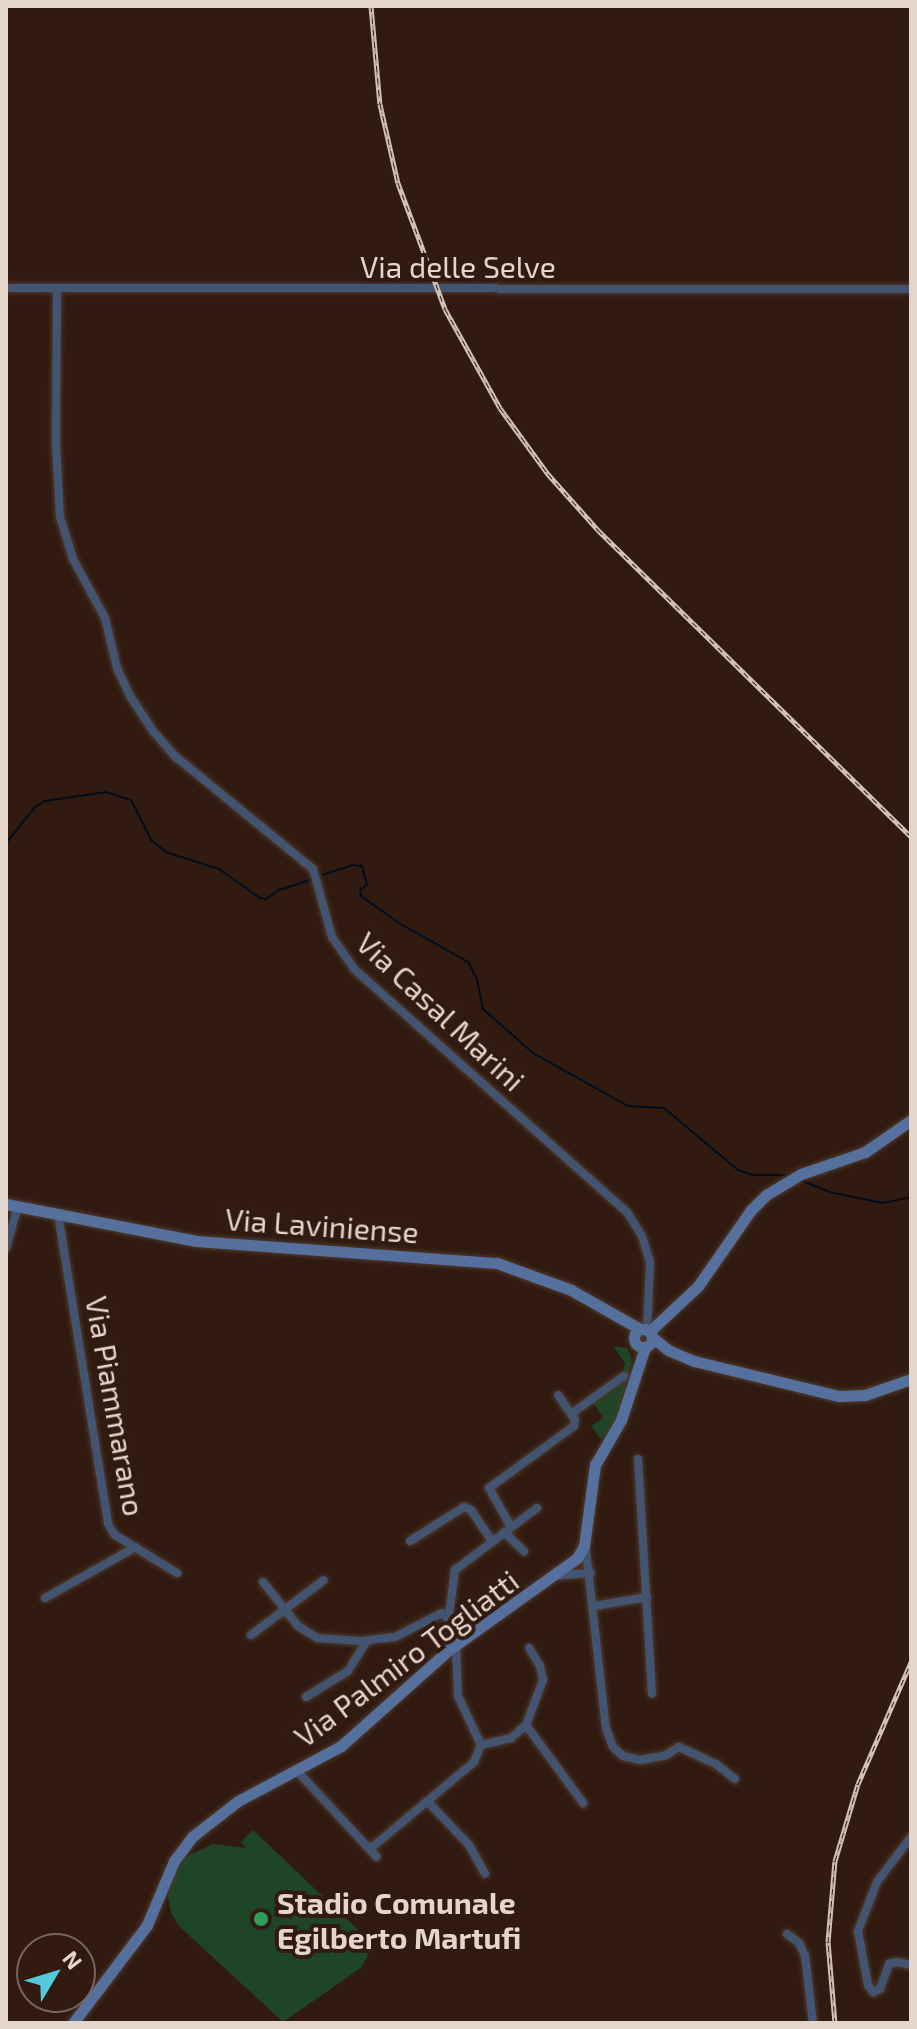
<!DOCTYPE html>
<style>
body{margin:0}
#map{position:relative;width:917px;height:2029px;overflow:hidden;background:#311b10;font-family:"Exo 2",sans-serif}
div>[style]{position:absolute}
.green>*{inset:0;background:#1f4527}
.stream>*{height:2px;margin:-1px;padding:0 1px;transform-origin:1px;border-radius:1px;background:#000d1d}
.roads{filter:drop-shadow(0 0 2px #4e392e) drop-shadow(0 0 2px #4e392e)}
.street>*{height:8px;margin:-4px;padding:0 4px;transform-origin:4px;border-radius:4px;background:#435470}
.secondary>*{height:11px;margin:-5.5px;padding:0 5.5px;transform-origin:5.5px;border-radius:5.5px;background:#56709d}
.secondary>.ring{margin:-5.5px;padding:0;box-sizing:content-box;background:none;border:11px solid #56709d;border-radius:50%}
.rail>*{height:5px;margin-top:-2.5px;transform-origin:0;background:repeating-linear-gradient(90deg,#311b10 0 6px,#d0c1b8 0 12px);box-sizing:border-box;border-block:2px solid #d0c1b8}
.dots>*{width:22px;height:22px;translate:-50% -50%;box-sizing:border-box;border:4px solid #311b10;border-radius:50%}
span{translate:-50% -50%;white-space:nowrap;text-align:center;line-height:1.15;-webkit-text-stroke:8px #311b10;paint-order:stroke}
.street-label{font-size:30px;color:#e4d5cd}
.poi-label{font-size:30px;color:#e4d5cd;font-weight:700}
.left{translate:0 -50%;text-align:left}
.frame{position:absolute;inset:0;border:8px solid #e4d5cd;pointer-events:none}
.north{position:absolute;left:16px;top:1933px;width:80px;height:80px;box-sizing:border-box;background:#311b10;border:2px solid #79655c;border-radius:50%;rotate:52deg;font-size:22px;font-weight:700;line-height:32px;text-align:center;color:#e4d5cd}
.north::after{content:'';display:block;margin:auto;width:28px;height:36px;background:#54cadd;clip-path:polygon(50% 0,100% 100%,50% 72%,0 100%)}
</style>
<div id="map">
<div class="green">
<i style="clip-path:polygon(613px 1346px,627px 1348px,632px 1360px,619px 1414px,610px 1432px,601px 1439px,591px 1426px,603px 1418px,593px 1402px,621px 1381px,625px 1363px)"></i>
<i style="clip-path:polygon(253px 1830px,373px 1944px,362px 1967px,283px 2022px,179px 1926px,171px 1913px,168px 1896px,170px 1880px,185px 1857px,213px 1844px,246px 1848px,241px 1842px)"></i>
</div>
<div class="stream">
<i style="left:6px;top:843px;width:46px;rotate:-51.1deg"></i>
<i style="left:35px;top:807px;width:12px;rotate:-31deg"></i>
<i style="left:45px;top:801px;width:62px;rotate:-8.4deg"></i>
<i style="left:106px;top:792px;width:26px;rotate:18deg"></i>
<i style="left:131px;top:800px;width:46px;rotate:62.9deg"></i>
<i style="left:152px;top:841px;width:18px;rotate:38deg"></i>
<i style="left:166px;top:852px;width:56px;rotate:17.8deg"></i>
<i style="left:219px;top:869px;width:50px;rotate:35.3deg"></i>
<i style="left:260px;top:898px;width:6px;rotate:9deg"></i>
<i style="left:266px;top:899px;width:16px;rotate:-35deg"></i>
<i style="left:279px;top:890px;width:35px;rotate:-18deg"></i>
<i style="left:322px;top:875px;width:32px;rotate:-18deg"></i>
<i style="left:352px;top:865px;width:10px;rotate:6deg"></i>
<i style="left:362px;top:866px;width:20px;rotate:75deg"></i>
<i style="left:367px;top:885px;width:9px;rotate:144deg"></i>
<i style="left:360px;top:890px;width:6px;rotate:81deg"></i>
<i style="left:361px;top:896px;width:47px;rotate:35.4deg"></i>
<i style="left:399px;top:923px;width:79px;rotate:29.5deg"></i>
<i style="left:468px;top:962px;width:19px;rotate:62deg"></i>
<i style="left:477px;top:979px;width:31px;rotate:79deg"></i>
<i style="left:483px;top:1009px;width:67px;rotate:41.3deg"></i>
<i style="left:533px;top:1053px;width:109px;rotate:29.2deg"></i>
<i style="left:628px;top:1106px;width:36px;rotate:3deg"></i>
<i style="left:664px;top:1108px;width:97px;rotate:40deg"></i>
<i style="left:738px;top:1170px;width:16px;rotate:18deg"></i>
<i style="left:753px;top:1175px;width:32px"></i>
<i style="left:800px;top:1180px;width:31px;rotate:22deg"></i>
<i style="left:829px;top:1192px;width:55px;rotate:11.5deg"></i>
<i style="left:883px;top:1203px;width:29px;rotate:-12deg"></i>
</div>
<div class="roads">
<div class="street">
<i style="left:6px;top:288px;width:905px;rotate:0.06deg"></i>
<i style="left:57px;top:290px;width:156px;rotate:90.4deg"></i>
<i style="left:56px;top:446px;width:71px;rotate:86.8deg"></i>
<i style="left:60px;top:517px;width:44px;rotate:72.8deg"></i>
<i style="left:73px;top:559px;width:67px;rotate:61.5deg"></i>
<i style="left:105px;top:618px;width:51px;rotate:76.5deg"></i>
<i style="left:117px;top:668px;width:31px;rotate:65deg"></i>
<i style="left:130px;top:696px;width:42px;rotate:56.7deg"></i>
<i style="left:153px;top:731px;width:35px;rotate:49deg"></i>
<i style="left:176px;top:757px;width:177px;rotate:39.3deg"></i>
<i style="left:313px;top:869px;width:71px;rotate:74.4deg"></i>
<i style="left:332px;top:937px;width:39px;rotate:55deg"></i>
<i style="left:354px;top:969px;width:365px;rotate:41.7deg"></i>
<i style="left:627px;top:1212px;width:28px;rotate:58deg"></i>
<i style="left:642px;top:1236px;width:27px;rotate:73deg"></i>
<i style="left:650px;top:1262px;width:68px;rotate:92.5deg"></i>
<i style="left:58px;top:1214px;width:314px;rotate:80.8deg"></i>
<i style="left:108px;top:1524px;width:13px;rotate:58deg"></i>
<i style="left:115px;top:1535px;width:73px;rotate:31.5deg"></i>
<i style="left:6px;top:1248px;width:44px;rotate:-74.1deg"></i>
<i style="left:571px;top:1414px;width:65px;rotate:-35.6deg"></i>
<i style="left:638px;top:1459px;width:235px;rotate:86.6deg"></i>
<i style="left:511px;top:1527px;width:45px;rotate:-119.4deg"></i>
<i style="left:489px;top:1488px;width:105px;rotate:-36.1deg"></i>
<i style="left:574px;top:1426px;width:6px;rotate:-81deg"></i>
<i style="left:575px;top:1420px;width:30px;rotate:-124deg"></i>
<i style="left:504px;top:1532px;width:28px;rotate:44deg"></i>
<i style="left:410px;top:1541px;width:64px;rotate:-32.2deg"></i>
<i style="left:464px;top:1507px;width:8px;rotate:23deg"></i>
<i style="left:471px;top:1510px;width:37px;rotate:56deg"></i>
<i style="left:585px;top:1542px;width:187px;rotate:83.6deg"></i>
<i style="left:606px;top:1728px;width:20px;rotate:70deg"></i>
<i style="left:613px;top:1747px;width:13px;rotate:42deg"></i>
<i style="left:623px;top:1756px;width:18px;rotate:13deg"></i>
<i style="left:641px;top:1760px;width:25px;rotate:-11deg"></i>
<i style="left:666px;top:1755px;width:15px;rotate:-32deg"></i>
<i style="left:679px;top:1747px;width:41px;rotate:24.7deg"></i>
<i style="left:716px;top:1764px;width:24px;rotate:38deg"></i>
<i style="left:553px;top:1576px;width:38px;rotate:-5deg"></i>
<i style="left:263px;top:1582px;width:56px;rotate:51.5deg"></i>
<i style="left:298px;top:1626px;width:22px;rotate:32deg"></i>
<i style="left:317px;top:1638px;width:44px;rotate:3.9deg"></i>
<i style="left:361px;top:1641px;width:34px;rotate:-7deg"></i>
<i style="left:395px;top:1637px;width:53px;rotate:-27.1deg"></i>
<i style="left:442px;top:1613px;width:35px;rotate:39deg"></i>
<i style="left:45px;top:1598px;width:104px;rotate:-29.3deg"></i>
<i style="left:594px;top:1606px;width:54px;rotate:-9.6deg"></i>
<i style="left:251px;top:1635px;width:91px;rotate:-37deg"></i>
<i style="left:456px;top:1644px;width:52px;rotate:87.8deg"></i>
<i style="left:458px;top:1696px;width:54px;rotate:64.9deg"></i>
<i style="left:481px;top:1745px;width:31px;rotate:-13deg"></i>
<i style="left:511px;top:1738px;width:20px;rotate:-41deg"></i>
<i style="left:526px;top:1725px;width:48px;rotate:-69.3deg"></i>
<i style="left:543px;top:1680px;width:14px;rotate:-102deg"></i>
<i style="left:540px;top:1666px;width:21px;rotate:-121deg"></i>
<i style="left:444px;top:1653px;width:84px;rotate:-82.5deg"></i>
<i style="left:455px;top:1570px;width:103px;rotate:-37.1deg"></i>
<i style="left:306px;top:1697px;width:49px;rotate:-31.8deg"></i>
<i style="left:348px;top:1671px;width:36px;rotate:-58deg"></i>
<i style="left:526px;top:1725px;width:97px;rotate:53.8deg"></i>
<i style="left:297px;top:1771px;width:117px;rotate:47.1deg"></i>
<i style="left:427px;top:1801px;width:61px;rotate:46.3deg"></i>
<i style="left:469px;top:1845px;width:33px;rotate:61deg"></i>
<i style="left:911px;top:1837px;width:56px;rotate:127.1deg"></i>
<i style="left:877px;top:1882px;width:53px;rotate:111.2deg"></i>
<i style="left:858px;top:1931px;width:55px;rotate:79.5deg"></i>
<i style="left:868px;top:1985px;width:9px;rotate:54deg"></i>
<i style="left:873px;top:1992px;width:8px;rotate:-23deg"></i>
<i style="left:880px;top:1989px;width:27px;rotate:-70deg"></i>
<i style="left:889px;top:1964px;width:8px;rotate:-14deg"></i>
<i style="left:897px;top:1962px;width:14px;rotate:12deg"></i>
<i style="left:370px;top:1849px;width:136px;rotate:-39.9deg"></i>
<i style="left:474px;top:1762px;width:18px;rotate:-68deg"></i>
<i style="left:787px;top:1934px;width:15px;rotate:37deg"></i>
<i style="left:799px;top:1943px;width:14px;rotate:65deg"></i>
<i style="left:805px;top:1956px;width:67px;rotate:83.2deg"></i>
</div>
<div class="secondary">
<i style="left:6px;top:1204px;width:194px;rotate:11deg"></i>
<i style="left:196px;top:1241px;width:302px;rotate:4.2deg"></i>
<i style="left:497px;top:1263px;width:79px;rotate:20deg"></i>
<i style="left:571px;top:1290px;width:79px;rotate:29.5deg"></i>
<i class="ring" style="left:634px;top:1329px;width:7px;height:7px"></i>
<i style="left:649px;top:1332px;width:67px;rotate:-43.2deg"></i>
<i style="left:698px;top:1286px;width:93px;rotate:-55.1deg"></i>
<i style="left:751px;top:1210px;width:21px;rotate:-45deg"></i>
<i style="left:766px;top:1195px;width:41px;rotate:-31deg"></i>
<i style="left:801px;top:1174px;width:68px;rotate:-19deg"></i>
<i style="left:865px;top:1152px;width:56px;rotate:-34.8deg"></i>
<i style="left:652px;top:1337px;width:21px;rotate:39deg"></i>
<i style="left:668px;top:1350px;width:28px;rotate:23deg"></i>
<i style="left:694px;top:1361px;width:149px;rotate:13.6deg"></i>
<i style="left:839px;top:1396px;width:26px;rotate:-2deg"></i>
<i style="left:865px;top:1395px;width:49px;rotate:-19.2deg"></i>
<i style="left:73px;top:2023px;width:123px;rotate:-52.9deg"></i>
<i style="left:147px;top:1925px;width:69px;rotate:-67.1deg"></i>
<i style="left:174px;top:1861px;width:31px;rotate:-53deg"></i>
<i style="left:193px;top:1836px;width:57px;rotate:-37.9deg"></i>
<i style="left:238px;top:1801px;width:117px;rotate:-28.1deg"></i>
<i style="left:341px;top:1746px;width:146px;rotate:-41.7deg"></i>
<i style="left:450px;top:1649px;width:156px;rotate:-35.6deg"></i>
<i style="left:577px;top:1558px;width:14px;rotate:-60deg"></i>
<i style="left:584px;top:1546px;width:82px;rotate:-82.3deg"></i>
<i style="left:595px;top:1465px;width:52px;rotate:-60deg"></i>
<i style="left:621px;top:1420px;width:77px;rotate:-71.8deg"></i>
</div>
</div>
<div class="rail">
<i style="left:371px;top:6px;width:98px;rotate:84.8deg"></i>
<i style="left:380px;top:104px;width:81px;rotate:77.2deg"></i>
<i style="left:398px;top:183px;width:134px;rotate:69.5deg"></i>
<i style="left:445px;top:309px;width:113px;rotate:60.9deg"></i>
<i style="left:500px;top:408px;width:82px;rotate:54deg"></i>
<i style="left:548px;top:474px;width:75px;rotate:48.2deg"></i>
<i style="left:598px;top:530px;width:438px;rotate:44.4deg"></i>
<i style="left:835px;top:2023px;width:81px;rotate:-94.9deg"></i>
<i style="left:828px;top:1942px;width:81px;rotate:-85.1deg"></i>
<i style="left:835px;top:1861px;width:80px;rotate:-73.4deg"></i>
<i style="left:858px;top:1784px;width:133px;rotate:-66.5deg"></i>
</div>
<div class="dots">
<i style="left:261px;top:1919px;background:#2e9e5b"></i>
</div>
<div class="street-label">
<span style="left:458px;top:266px">Via delle Selve</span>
<span style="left:441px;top:1011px;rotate:43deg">Via Casal Marini</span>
<span style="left:322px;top:1225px;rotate:4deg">Via Laviniense</span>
<span style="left:116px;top:1406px;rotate:80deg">Via Piammarano</span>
<span style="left:406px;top:1658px;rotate:-37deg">Via Palmiro Togliatti</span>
</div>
<div class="poi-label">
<span class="left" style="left:277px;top:1919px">Stadio Comunale<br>Egilberto Martufi</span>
</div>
<div class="frame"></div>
<div class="north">N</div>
</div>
